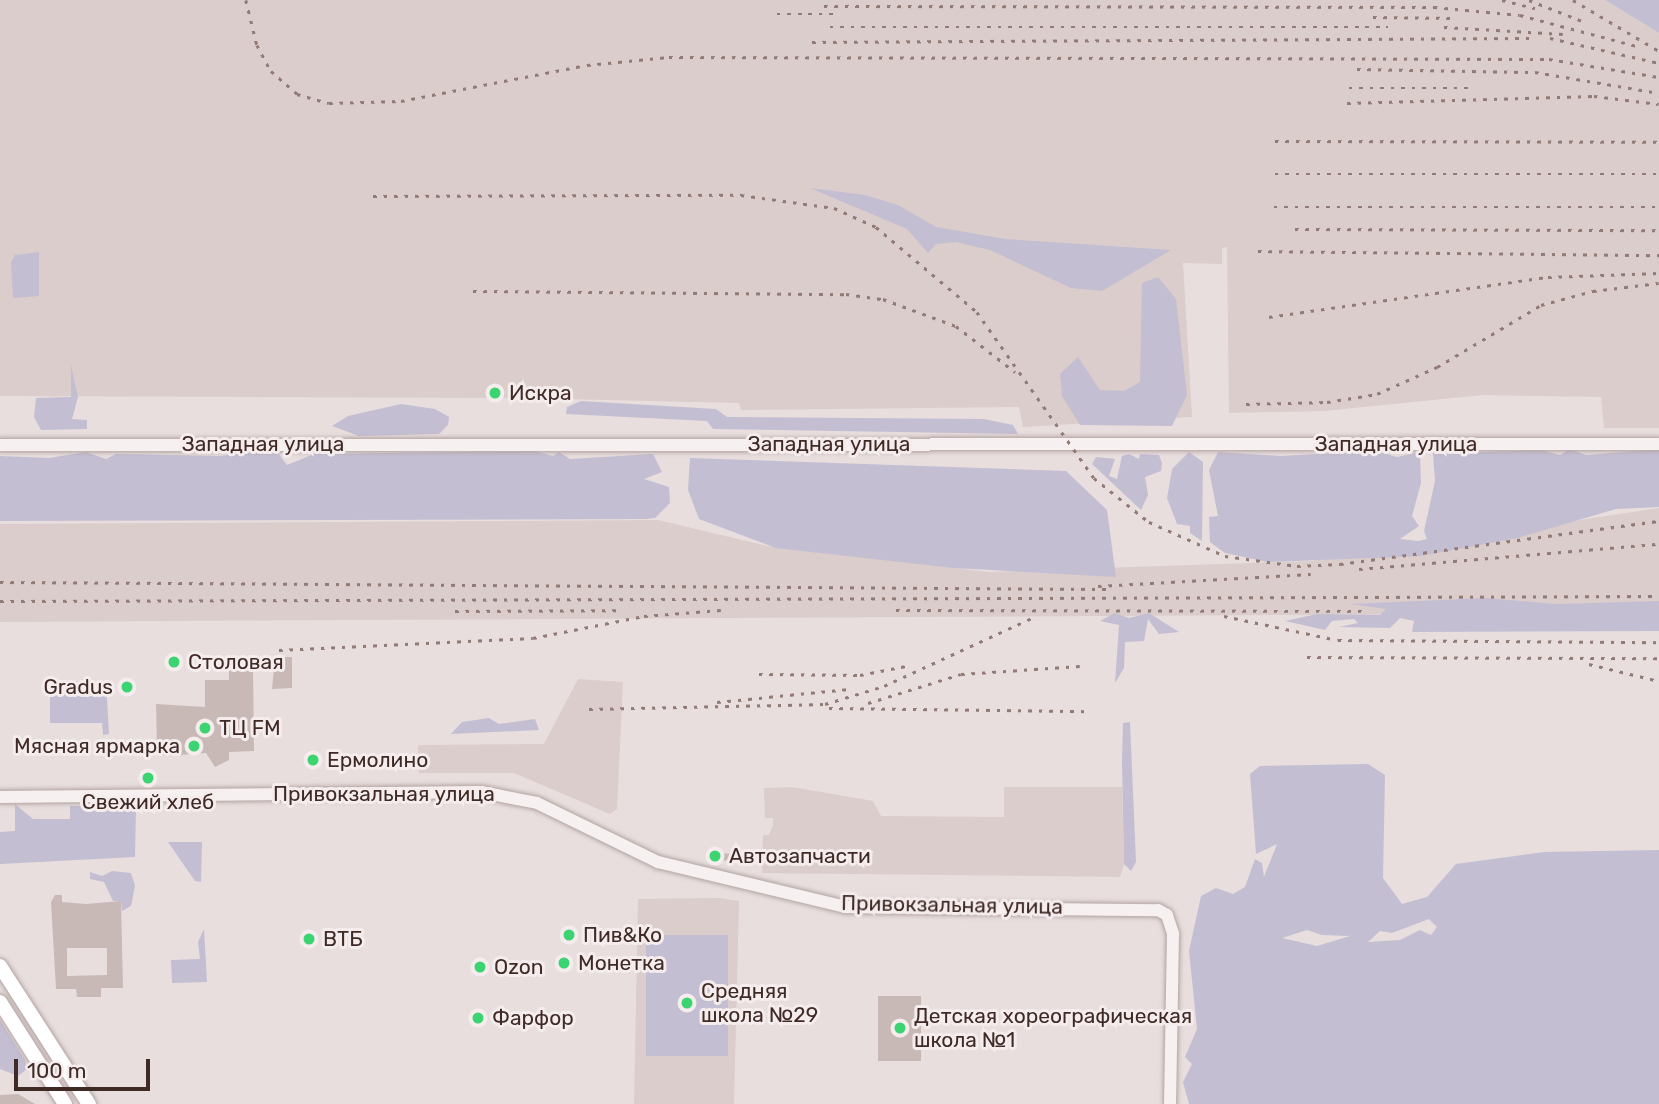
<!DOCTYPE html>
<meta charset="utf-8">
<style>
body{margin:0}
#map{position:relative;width:1659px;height:1104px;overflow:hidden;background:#e8dedd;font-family:Rubik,sans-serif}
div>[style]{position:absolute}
.built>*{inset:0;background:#dacdcb}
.green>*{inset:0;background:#c3bed2;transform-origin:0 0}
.building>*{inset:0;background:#c8b9b7;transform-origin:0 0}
.roads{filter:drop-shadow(0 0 2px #b2a4a2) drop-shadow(0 0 2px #b2a4a2)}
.minor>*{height:12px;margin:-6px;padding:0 6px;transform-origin:6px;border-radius:6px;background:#f6f1f0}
.major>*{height:14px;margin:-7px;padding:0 7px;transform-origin:7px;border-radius:7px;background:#fff}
.rail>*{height:2.5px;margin-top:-1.25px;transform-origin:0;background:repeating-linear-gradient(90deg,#927a76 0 3.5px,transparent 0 10.5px)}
.dots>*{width:19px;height:19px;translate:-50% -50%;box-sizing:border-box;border:4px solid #f5eded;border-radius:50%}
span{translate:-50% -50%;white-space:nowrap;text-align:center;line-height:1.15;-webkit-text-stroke:6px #f5eded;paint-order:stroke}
.poi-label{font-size:21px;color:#3f2a26}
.left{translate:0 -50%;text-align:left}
.right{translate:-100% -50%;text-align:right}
.street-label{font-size:21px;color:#3f2a26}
.scale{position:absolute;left:14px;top:1059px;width:136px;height:32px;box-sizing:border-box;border:4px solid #3f2a26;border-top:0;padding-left:9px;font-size:21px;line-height:24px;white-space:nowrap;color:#3f2a26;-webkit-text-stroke:5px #f5eded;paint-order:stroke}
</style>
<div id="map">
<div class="built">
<i style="clip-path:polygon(0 0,1605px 0,1659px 33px,1659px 428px,1604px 428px,1601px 397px,1482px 395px,1324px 411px,1229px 413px,1227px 247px,1222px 248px,1222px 264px,1183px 263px,1192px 417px,1023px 427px,1019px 407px,741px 410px,739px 403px,518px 398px,0 396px)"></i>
<i style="clip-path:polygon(1659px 508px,1659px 613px,0 622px,0 524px,658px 520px,767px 546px,989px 572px,1312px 561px)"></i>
<i style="clip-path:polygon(578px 679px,623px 682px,617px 809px,610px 814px,514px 773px,419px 773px,418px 745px,544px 744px)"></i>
<i style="clip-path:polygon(792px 787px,873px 801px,881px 816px,1004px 817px,1004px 787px,1122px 787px,1124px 864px,1120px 877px,762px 873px,763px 835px,769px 835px,773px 825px,773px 818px,765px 818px,764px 788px)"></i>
<i style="clip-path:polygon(719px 898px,739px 901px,734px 1104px,634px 1104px,638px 899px)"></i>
</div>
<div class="green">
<i style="clip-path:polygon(1605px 0,1659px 0,1659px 33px)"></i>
<i style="clip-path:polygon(810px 188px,865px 195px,898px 205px,936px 227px,1005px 239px,1171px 250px,1102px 291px,1071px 288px,990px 250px,956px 242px,936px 244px,928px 253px,907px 229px)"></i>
<i style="clip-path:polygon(39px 252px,39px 296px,13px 298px,11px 262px,15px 255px)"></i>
<i style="clip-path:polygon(1158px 277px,1176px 299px,1187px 395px,1172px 426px,1080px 425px,1062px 396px,1060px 374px,1078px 357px,1100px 390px,1124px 391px,1140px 382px,1142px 283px)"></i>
<i style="clip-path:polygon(71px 365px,78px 397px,72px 419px,87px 420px,87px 429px,41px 430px,34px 417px,36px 398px,71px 397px)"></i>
<i style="clip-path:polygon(581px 401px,716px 409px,727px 417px,984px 419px,1013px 425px,1018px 434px,713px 429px,707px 421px,566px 414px,567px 407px)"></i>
<i style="clip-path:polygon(401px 404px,435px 409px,449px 417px,448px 425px,439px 434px,359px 436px,332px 426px,348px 416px)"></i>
<i style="clip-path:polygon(1570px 449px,1586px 455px,1659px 449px,1659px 507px,1616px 509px,1517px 538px,1420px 556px,1267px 562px,1225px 553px,1210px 542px,1209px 517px,1218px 516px,1209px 470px,1218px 452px,1280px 456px,1375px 451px,1397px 457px,1420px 452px,1421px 483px,1412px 516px,1419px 526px,1400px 539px,1418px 541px,1427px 539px,1424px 531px,1435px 481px,1433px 454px,1540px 450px,1560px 455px)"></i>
<i style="clip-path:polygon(259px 450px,278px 453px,287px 465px,314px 454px,533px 451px,553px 456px,559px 452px,570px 459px,653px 454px,662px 472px,644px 479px,669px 487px,670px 503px,655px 518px,645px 519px,0 521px,0 456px,49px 458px,86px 452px,106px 459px,116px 454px,221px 456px)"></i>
<i style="clip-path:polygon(1189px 452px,1203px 462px,1202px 541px,1190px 533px,1190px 526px,1177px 524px,1167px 498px,1172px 469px)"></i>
<i style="clip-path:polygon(1129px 454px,1139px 459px,1140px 454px,1159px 455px,1162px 463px,1161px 471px,1145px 477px,1148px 495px,1141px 510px,1092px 464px,1096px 457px,1115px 459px,1109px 476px,1117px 479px,1122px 456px)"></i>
<i style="clip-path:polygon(690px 458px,1066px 471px,1107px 510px,1116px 577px,953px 568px,776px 548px,699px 519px,688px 490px)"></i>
<i style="clip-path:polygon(1486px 598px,1557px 604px,1659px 601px,1659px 631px,1412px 632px,1414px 621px,1400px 618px,1390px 628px,1339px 627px,1358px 623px,1354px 619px,1332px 621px,1325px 630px,1285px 621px,1317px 614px,1380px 615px,1386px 609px,1351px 604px)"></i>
<i style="clip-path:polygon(1115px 613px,1129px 618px,1149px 613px,1179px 632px,1159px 634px,1148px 619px,1144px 641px,1125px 642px,1124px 668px,1115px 683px,1119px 625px,1100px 621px)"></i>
<i style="clip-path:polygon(50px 681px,106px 682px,109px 734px,103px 735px,102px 723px,50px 723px)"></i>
<i style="clip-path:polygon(489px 718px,499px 724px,535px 719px,539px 730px,451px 734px,462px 722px)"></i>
<i style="clip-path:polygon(1130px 722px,1136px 862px,1131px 871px,1124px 864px,1122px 761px,1123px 723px)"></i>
<i style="clip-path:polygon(evenodd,1368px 764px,1385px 775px,1383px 878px,1402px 904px,1427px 897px,1456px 864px,1544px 852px,1659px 850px,1659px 1104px,1189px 1104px,1183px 1082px,1192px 1064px,1185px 1057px,1197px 1029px,1189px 951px,1201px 896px,1216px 888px,1233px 894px,1245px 887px,1255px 859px,1262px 863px,1264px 877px,1277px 844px,1256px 854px,1250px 774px,1260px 766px,1368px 764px,1429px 919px,1437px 927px,1431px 935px,1420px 930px,1400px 940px,1368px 942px,1380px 931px,1392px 933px,1429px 919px,1368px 764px,1307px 930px,1322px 935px,1350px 936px,1317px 946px,1282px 938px,1307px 930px)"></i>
<i style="clip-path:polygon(15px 804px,33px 819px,70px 819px,70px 806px,136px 806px,135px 857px,0 864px,0 832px,15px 831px)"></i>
<i style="clip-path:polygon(168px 842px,202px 842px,201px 882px,195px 881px)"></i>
<i style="clip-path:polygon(112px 871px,131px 873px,135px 886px,131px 906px,122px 911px,121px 901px,113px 901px,104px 882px,90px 879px,90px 872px,102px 876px)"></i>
<i style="clip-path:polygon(204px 929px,207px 982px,172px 983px,171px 960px,200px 959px,198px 942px)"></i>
<i style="left:646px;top:935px;width:82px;height:121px"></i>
<i style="clip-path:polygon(0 1020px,25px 1060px,27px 1069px,18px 1076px,0 1069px)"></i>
</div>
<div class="building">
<i style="clip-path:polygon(275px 657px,292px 657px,292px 688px,272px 689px)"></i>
<i style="clip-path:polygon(229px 669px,253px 669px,254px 751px,229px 752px,229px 760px,215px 767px,206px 753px,164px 756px,157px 750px,156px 704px,205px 707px,205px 680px,229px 680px)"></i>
<i style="left:707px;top:853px;width:32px;height:7px;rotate:2deg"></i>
<i style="clip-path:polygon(evenodd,55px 895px,62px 895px,62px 902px,86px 904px,121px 901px,123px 988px,101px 988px,101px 997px,77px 997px,76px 989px,56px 989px,51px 902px,55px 895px,67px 948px,107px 948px,107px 975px,67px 976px,67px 948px)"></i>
<i style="left:878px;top:996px;width:43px;height:65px"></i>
<i style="clip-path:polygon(18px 1094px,35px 1104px,0 1104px,0 1095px)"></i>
</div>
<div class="roads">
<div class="minor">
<i style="left:0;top:445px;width:1659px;rotate:-0.03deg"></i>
<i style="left:0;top:797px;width:481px;rotate:-0.6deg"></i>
<i style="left:481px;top:792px;width:57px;rotate:11.1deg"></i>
<i style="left:537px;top:803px;width:135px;rotate:26deg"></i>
<i style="left:658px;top:862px;width:193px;rotate:13.5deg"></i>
<i style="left:846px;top:907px;width:312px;rotate:0.6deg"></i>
<i style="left:1158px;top:910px;width:10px;rotate:29deg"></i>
<i style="left:1167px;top:915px;width:20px;rotate:72deg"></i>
<i style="left:1173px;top:934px;width:170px;rotate:91deg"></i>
</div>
<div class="major">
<i style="left:0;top:966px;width:164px;rotate:57.2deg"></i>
<i style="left:0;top:1002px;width:121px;rotate:57.5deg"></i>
</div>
</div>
<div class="rail">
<i style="left:246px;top:0;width:46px;rotate:76.3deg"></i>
<i style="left:257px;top:45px;width:30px;rotate:62deg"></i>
<i style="left:271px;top:71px;width:35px;rotate:41deg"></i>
<i style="left:297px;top:94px;width:33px;rotate:16deg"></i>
<i style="left:329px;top:103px;width:72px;rotate:-1.6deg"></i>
<i style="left:401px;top:101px;width:189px;rotate:-11deg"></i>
<i style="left:587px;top:65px;width:82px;rotate:-5.6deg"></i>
<i style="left:669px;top:57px;width:880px;rotate:0.13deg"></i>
<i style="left:1549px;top:59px;width:111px;rotate:9.3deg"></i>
<i style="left:1502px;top:0;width:34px;rotate:14deg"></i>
<i style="left:1529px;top:0;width:57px;rotate:21.6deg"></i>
<i style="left:1573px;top:0;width:100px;rotate:30.7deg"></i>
<i style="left:824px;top:6px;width:610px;rotate:0.09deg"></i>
<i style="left:1434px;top:7px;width:86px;rotate:5.3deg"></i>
<i style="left:1520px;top:15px;width:124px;rotate:14.9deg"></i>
<i style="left:777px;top:14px;width:60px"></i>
<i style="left:1373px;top:17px;width:84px;rotate:0.7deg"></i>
<i style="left:830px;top:27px;width:558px"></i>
<i style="left:1444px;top:27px;width:119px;rotate:3.4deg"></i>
<i style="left:1550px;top:38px;width:112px;rotate:12.9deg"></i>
<i style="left:812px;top:42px;width:724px;rotate:-0.32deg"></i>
<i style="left:1357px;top:69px;width:178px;rotate:1deg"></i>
<i style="left:1535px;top:72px;width:126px;rotate:9.6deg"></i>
<i style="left:1349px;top:88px;width:125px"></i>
<i style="left:1347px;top:103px;width:247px;rotate:-1.6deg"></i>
<i style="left:1594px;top:96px;width:65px;rotate:7deg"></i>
<i style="left:1275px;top:141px;width:384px;rotate:0.1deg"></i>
<i style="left:1275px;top:174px;width:384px"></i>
<i style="left:373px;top:196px;width:368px;rotate:-0.2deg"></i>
<i style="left:741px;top:195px;width:94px;rotate:8deg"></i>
<i style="left:834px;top:208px;width:46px;rotate:24.3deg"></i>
<i style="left:876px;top:227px;width:132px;rotate:40.1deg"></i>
<i style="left:977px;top:312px;width:203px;rotate:54.8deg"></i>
<i style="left:1094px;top:478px;width:70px;rotate:38.7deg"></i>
<i style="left:1149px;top:522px;width:83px;rotate:24.1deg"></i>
<i style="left:1225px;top:556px;width:73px;rotate:7.9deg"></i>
<i style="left:1297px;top:566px;width:43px;rotate:-2.7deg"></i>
<i style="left:1340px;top:564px;width:322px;rotate:-7.7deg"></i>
<i style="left:1274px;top:207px;width:385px"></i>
<i style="left:1295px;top:229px;width:364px;rotate:0.2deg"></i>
<i style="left:1258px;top:251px;width:401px;rotate:0.6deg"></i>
<i style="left:473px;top:291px;width:373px;rotate:0.5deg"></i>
<i style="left:846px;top:294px;width:37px;rotate:8deg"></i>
<i style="left:883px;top:299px;width:78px;rotate:20.3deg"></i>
<i style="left:956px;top:326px;width:75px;rotate:37.9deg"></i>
<i style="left:1269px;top:317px;width:282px;rotate:-8.2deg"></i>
<i style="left:1548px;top:277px;width:111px;rotate:-2.1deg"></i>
<i style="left:1246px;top:404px;width:81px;rotate:-1.4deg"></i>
<i style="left:1327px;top:402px;width:51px;rotate:-9.1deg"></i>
<i style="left:1377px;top:394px;width:66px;rotate:-24.2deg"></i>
<i style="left:1437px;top:367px;width:121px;rotate:-30.8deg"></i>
<i style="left:1541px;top:305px;width:54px;rotate:-15.1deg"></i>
<i style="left:1593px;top:291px;width:66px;rotate:-6.9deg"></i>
<i style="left:1359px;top:569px;width:301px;rotate:-4.8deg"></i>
<i style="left:0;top:582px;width:1106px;rotate:0.36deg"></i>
<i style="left:1098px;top:586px;width:213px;rotate:-3.2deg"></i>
<i style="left:0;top:601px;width:1659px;rotate:-0.17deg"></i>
<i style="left:896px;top:610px;width:472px;rotate:0.1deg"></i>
<i style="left:455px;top:611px;width:164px;rotate:-0.3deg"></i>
<i style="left:1224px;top:616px;width:116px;rotate:11.9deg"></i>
<i style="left:1338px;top:640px;width:321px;rotate:0.4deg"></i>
<i style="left:279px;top:650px;width:254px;rotate:-2.7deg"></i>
<i style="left:533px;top:638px;width:113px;rotate:-11.2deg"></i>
<i style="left:644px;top:616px;width:77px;rotate:-4.5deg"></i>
<i style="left:1307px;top:657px;width:352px;rotate:0.2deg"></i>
<i style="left:1589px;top:664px;width:72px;rotate:13.7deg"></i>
<i style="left:759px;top:674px;width:101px;rotate:0.6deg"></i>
<i style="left:860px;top:675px;width:52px;rotate:-11.1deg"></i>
<i style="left:717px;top:702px;width:133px;rotate:-5.6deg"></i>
<i style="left:868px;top:703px;width:97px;rotate:-17.3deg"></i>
<i style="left:961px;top:674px;width:119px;rotate:-3.8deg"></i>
<i style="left:829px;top:708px;width:258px;rotate:0.7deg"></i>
<i style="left:589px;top:709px;width:236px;rotate:-1.2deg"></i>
<i style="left:825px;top:704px;width:62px;rotate:-17deg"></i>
<i style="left:884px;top:686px;width:167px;rotate:-24.7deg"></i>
</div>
<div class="dots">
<i style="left:495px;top:393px;background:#3bd471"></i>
<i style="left:174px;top:662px;background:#3bd471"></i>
<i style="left:127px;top:687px;background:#3bd471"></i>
<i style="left:205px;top:728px;background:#3bd471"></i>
<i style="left:194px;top:746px;background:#3bd471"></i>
<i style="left:313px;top:760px;background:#3bd471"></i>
<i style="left:148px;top:778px;background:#3bd471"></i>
<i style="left:715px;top:856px;background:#3bd471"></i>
<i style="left:569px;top:935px;background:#3bd471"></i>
<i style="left:309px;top:939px;background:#3bd471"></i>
<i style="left:564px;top:963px;background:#3bd471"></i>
<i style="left:480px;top:967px;background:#3bd471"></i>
<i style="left:687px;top:1003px;background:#3bd471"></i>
<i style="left:478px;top:1018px;background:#3bd471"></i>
<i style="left:900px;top:1028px;background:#3bd471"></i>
</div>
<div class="poi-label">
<span class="left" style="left:509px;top:393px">Искра</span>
<span class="left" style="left:188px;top:662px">Столовая</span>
<span class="right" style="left:113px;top:687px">Gradus</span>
<span class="left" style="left:219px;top:728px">ТЦ FM</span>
<span class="right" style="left:180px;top:746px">Мясная ярмарка</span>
<span class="left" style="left:327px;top:760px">Ермолино</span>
<span style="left:148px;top:802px">Свежий хлеб</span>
<span class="left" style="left:729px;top:856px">Автозапчасти</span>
<span class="left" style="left:583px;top:935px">Пив&amp;Ко</span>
<span class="left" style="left:323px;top:939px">ВТБ</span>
<span class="left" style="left:578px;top:963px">Монетка</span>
<span class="left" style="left:494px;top:967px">Ozon</span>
<span class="left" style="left:701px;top:1003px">Средняя<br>школа №29</span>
<span class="left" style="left:914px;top:1028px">Детская хореографическая<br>школа №1</span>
<span class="left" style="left:492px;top:1018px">Фарфор</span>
</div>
<div class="street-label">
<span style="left:263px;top:444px">Западная улица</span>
<span style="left:829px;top:444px">Западная улица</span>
<span style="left:1396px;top:444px">Западная улица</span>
<span style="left:384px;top:794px">Привокзальная улица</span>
<span style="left:952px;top:905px;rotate:1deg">Привокзальная улица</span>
</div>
<div class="scale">100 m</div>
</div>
